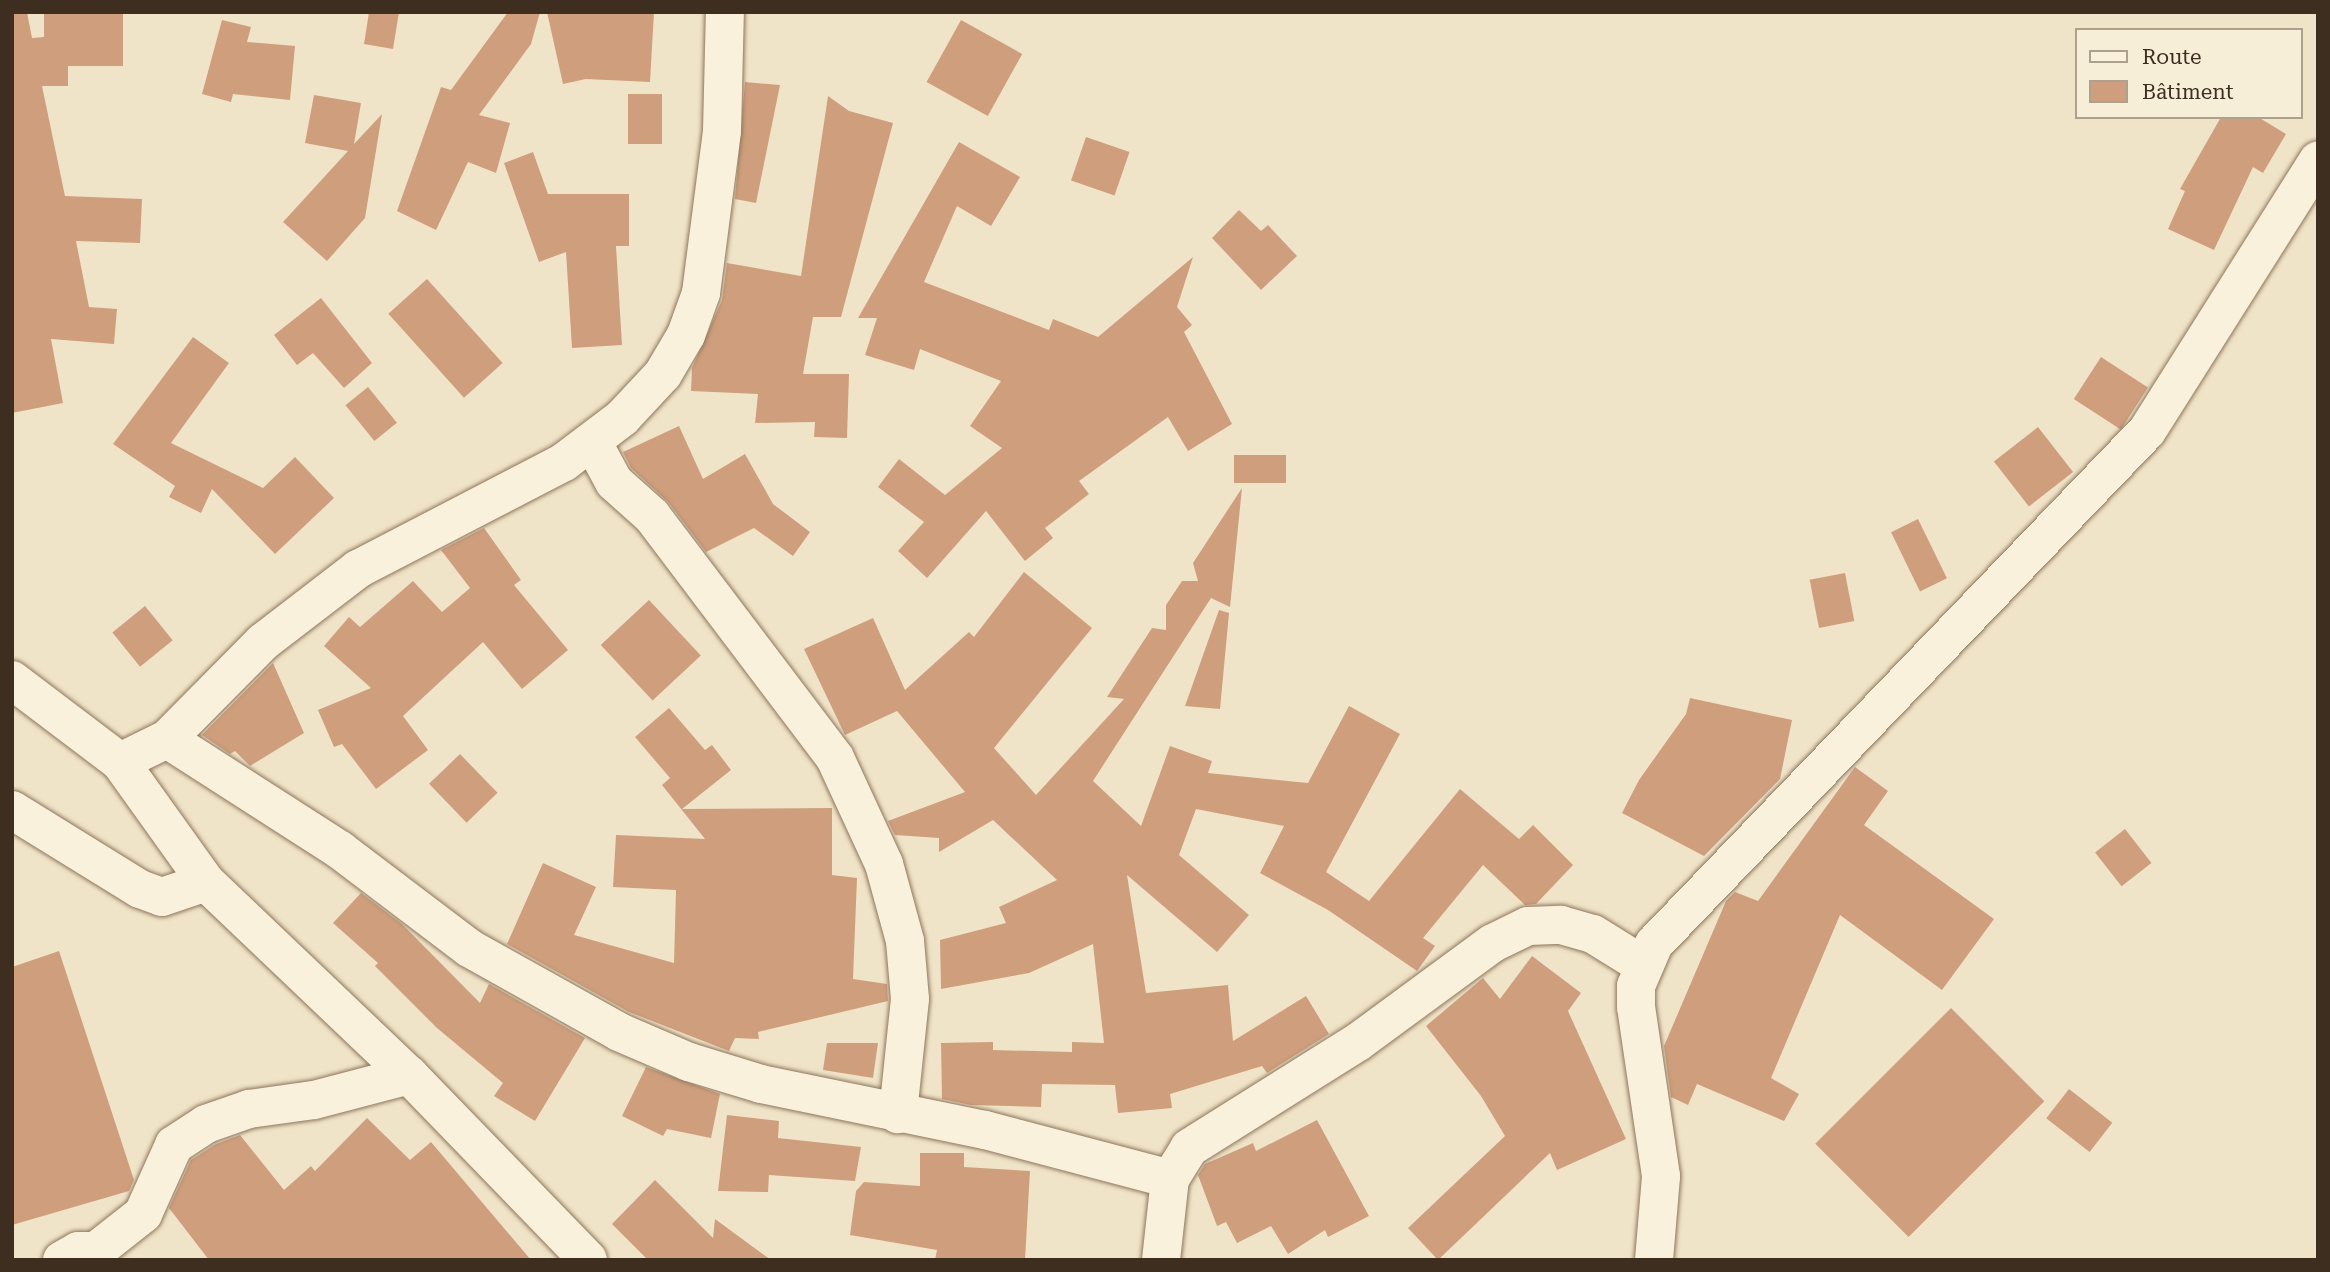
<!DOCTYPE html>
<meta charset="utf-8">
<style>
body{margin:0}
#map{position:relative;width:2330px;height:1272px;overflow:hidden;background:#f0e4c8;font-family:"Roboto Serif",serif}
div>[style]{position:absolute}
.building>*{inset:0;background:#cf9f7d;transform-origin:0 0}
.roads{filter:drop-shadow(0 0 2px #8d765c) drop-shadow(0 0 2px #8d765c)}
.minor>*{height:38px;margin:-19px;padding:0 19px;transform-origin:19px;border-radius:19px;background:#faf1dc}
span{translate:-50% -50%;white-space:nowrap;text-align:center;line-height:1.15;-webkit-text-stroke:5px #f7eed8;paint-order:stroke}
.frame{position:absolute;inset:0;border:14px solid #3d2e20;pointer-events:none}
.legend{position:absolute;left:2075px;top:28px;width:228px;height:91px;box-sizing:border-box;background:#f7eed8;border:2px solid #ada18e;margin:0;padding:9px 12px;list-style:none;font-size:21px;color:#3d2e20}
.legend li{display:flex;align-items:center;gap:14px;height:35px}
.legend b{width:35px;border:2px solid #ada18e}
</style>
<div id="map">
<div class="building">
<i style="clip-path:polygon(12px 12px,27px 12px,32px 38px,44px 37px,44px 12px,123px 12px,123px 66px,68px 66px,68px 86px,42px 86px,65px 196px,142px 199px,140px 243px,76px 241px,89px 307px,117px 309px,114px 344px,51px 339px,63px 403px,12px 413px)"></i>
<i style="clip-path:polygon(369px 12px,399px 12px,393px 49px,364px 44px)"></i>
<i style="clip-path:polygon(508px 12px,540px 12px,531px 44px,479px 115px,510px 123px,496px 173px,468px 162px,436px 230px,397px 211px,441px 87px,451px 90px)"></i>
<i style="clip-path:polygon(547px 12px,654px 12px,650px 82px,586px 79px,563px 84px)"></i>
<i style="clip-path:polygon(222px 20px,251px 27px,247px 42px,295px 46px,290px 100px,233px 94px,231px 102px,202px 94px)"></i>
<i style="left:961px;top:20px;width:70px;height:71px;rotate:29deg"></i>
<i style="clip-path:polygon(745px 82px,780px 85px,756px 203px,735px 199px)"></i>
<i style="left:628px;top:94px;width:34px;height:50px"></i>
<i style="clip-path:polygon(314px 95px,361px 103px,354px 144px,382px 114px,365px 218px,327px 261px,283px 222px,348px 151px,305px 143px)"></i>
<i style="clip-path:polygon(828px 96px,849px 111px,893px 123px,841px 317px,813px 317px,803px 374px,849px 374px,847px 438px,814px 437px,815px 422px,755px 423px,758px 394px,691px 391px,692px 368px,722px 300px,727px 263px,801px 276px)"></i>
<i style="clip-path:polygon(2221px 117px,2258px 117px,2286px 134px,2263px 173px,2253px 167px,2214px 250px,2168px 229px,2185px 191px,2180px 189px)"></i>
<i style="left:1086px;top:137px;width:46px;height:46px;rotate:19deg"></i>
<i style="clip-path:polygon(959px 142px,1020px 177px,991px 226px,957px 206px,924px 282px,1049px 330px,1053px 319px,1098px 337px,1193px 257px,1177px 307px,1192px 325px,1184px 332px,1232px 424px,1188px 451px,1168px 417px,1079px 481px,1089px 494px,1045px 528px,1053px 538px,1025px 561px,986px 511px,927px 578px,898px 551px,924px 522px,878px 487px,899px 459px,945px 495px,1002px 448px,970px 426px,1001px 381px,920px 349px,914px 370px,865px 355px,877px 318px,858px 318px)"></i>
<i style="clip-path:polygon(533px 152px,548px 194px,629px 194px,629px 246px,616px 246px,622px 345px,572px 348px,566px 252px,539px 262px,504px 163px)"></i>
<i style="clip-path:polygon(1239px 210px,1261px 231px,1268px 225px,1297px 256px,1261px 290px,1212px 238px)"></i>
<i style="left:427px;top:279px;width:113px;height:52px;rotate:48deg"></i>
<i style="clip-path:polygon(321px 298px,372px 363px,344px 388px,313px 353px,297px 365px,274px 335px)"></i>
<i style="clip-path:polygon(193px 337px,229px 363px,171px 443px,263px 488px,295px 457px,334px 498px,275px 554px,212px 489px,201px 513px,169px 497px,175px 486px,113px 444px)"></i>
<i style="left:2101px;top:357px;width:56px;height:50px;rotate:33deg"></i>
<i style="left:368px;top:387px;width:46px;height:29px;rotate:51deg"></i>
<i style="clip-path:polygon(679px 426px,703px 479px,745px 454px,773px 504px,810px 532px,793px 556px,754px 528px,706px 552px,669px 503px,631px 468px,623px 452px)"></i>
<i style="left:2038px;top:427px;width:57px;height:56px;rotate:52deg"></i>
<i style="left:1234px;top:455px;width:52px;height:28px"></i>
<i style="clip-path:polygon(1242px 488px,1230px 607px,1211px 598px,1093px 781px,1141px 826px,1170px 746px,1212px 761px,1208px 773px,1308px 783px,1349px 706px,1400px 734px,1326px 872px,1369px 901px,1460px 789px,1519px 839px,1533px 825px,1573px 865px,1536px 904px,1525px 905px,1483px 865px,1423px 938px,1435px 946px,1417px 971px,1328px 910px,1260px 873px,1284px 826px,1196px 809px,1179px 855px,1249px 915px,1217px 952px,1127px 875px,1146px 993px,1228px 985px,1233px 1041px,1306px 996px,1329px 1034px,1267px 1073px,1262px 1066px,1170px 1094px,1172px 1108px,1118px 1113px,1115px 1085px,1042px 1084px,1041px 1107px,971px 1105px,942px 1099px,941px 1043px,993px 1042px,993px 1050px,1072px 1052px,1072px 1042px,1104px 1043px,1093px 944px,1029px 973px,941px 989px,940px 940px,1006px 923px,999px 907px,1057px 880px,993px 820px,939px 852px,939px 838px,895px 835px,888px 821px,965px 792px,897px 711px,845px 735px,804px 649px,873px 618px,905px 690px,969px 632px,974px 637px,1024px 572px,1092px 628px,994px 748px,1036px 795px,1124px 699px,1107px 697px,1152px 628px,1166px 630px,1166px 605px,1182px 581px,1198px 581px,1193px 563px)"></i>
<i style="left:1918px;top:519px;width:66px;height:30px;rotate:64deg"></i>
<i style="clip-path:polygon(484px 528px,521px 580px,514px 585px,568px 650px,522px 689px,483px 642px,403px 716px,428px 750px,376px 789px,342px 744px,334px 747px,318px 710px,371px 688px,324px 646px,349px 617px,360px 627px,413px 581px,442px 612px,470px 588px,441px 550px)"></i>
<i style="left:1845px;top:573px;width:49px;height:36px;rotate:79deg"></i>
<i style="left:649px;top:600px;width:76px;height:66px;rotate:47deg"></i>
<i style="left:145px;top:606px;width:44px;height:42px;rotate:51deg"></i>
<i style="clip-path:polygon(1219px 610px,1229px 613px,1220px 709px,1185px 706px)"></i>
<i style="clip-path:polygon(273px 663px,304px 733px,250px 766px,235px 751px,230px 754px,202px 735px)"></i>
<i style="clip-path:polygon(1690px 698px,1792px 720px,1780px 779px,1704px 856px,1622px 813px,1639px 780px,1686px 714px)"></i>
<i style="clip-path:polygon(669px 708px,705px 750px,712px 745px,731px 770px,682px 809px,832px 808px,832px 875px,857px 878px,853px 979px,887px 984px,888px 1001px,758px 1032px,759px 1039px,735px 1038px,729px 1051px,629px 1012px,507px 944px,543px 863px,596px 887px,574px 935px,674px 963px,676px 890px,613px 887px,616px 835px,705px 839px,662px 785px,670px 778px,635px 737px)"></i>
<i style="left:460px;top:754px;width:54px;height:43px;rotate:46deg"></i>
<i style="clip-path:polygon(1855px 767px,1888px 791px,1864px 825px,1994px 919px,1942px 990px,1840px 915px,1771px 1078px,1799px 1094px,1784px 1121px,1697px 1084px,1688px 1105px,1671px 1097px,1664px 1046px,1726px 901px,1735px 892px,1758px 901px)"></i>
<i style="left:2125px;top:829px;width:43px;height:38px;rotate:52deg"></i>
<i style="clip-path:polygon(361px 893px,402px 924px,480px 1003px,489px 984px,585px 1038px,535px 1121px,494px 1096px,503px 1083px,437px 1028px,375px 966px,378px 963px,333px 923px)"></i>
<i style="clip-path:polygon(59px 951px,134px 1180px,129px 1191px,12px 1225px,12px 967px)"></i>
<i style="clip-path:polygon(1532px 956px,1581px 993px,1568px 1011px,1626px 1139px,1557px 1170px,1550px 1153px,1438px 1260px,1408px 1228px,1505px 1136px,1481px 1096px,1426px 1026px,1483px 978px,1500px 999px)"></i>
<i style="left:1951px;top:1008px;width:132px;height:192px;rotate:45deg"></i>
<i style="clip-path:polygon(827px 1043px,878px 1043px,873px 1078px,823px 1070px)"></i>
<i style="clip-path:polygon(646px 1067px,720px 1094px,711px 1138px,667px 1129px,663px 1136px,622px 1116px)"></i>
<i style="left:2069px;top:1089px;width:55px;height:37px;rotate:38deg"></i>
<i style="clip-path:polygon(727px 1115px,779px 1121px,778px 1138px,861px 1147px,855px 1181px,769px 1175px,768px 1192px,718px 1191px)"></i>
<i style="clip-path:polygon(367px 1118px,410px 1160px,431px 1142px,531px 1260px,209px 1260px,169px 1208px,191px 1160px,216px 1144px,240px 1135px,284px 1190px,311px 1166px,315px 1171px)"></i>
<i style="clip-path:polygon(1317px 1120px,1369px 1216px,1328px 1237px,1325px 1230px,1288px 1254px,1271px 1226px,1237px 1243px,1226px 1222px,1217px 1226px,1198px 1175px,1205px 1164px,1253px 1143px,1256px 1151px)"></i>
<i style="clip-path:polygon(920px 1153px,964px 1153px,964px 1167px,1030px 1171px,1025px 1260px,935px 1260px,937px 1250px,850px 1235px,856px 1191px,864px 1182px,920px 1186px)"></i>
<i style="clip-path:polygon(655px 1180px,713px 1238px,715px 1219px,771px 1260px,648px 1260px,612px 1224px)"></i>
</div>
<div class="roads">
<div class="minor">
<i style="left:593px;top:443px;width:44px;rotate:61.7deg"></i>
<i style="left:614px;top:482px;width:51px;rotate:41.8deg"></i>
<i style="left:652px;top:516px;width:303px;rotate:52.9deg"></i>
<i style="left:835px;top:758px;width:117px;rotate:65.2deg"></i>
<i style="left:884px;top:864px;width:80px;rotate:74.7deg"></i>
<i style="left:905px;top:941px;width:58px;rotate:85.1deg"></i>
<i style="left:910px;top:999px;width:116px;rotate:96deg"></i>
<i style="left:12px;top:680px;width:136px;rotate:37.2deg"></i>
<i style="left:120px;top:762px;width:148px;rotate:54.4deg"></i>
<i style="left:206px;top:882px;width:280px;rotate:43.6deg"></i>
<i style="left:409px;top:1075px;width:257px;rotate:45.9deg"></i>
<i style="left:167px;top:739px;width:206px;rotate:32.7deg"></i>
<i style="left:340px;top:850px;width:162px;rotate:37.2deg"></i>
<i style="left:469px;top:948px;width:172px;rotate:29.2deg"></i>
<i style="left:619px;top:1032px;width:76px;rotate:23.2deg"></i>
<i style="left:689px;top:1062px;width:75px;rotate:17deg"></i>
<i style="left:761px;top:1084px;width:229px;rotate:11.6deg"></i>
<i style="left:985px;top:1130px;width:191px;rotate:14.8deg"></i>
<i style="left:120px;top:762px;width:52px;rotate:-26.1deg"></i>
<i style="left:167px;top:739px;width:136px;rotate:-45.3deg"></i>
<i style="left:263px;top:642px;width:120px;rotate:-37.5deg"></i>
<i style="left:358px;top:569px;width:232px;rotate:-27.4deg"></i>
<i style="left:564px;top:462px;width:73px;rotate:-37.2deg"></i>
<i style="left:622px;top:418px;width:60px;rotate:-47deg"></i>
<i style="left:663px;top:374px;width:45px;rotate:-59.5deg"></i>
<i style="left:686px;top:335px;width:45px;rotate:-70.3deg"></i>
<i style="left:701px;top:293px;width:163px;rotate:-82.6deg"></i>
<i style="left:722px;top:131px;width:119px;rotate:-88.6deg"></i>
<i style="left:12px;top:810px;width:150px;rotate:31.7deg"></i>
<i style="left:140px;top:889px;width:23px;rotate:20deg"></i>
<i style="left:162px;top:897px;width:46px;rotate:-18.8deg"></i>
<i style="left:62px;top:1260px;width:18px;rotate:-29deg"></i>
<i style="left:78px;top:1251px;width:18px"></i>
<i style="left:96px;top:1251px;width:60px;rotate:-38.2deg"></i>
<i style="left:143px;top:1214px;width:76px;rotate:-65.8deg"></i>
<i style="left:174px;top:1145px;width:38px;rotate:-33deg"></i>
<i style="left:206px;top:1124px;width:46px;rotate:-19.2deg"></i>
<i style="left:249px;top:1109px;width:66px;rotate:-7.9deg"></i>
<i style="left:314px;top:1100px;width:98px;rotate:-14.7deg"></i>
<i style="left:1161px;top:1260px;width:81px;rotate:-83.7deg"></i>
<i style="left:1170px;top:1179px;width:36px;rotate:-58deg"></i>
<i style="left:1189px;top:1148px;width:199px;rotate:-32.1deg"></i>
<i style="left:1358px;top:1042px;width:167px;rotate:-36.3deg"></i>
<i style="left:1493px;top:943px;width:39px;rotate:-26deg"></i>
<i style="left:1528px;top:926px;width:33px;rotate:-2deg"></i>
<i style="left:1561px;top:925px;width:33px;rotate:16deg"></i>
<i style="left:1593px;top:934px;width:59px;rotate:31.8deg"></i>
<i style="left:1654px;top:1260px;width:84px;rotate:-85.2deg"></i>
<i style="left:1661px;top:1176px;width:171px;rotate:-98.4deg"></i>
<i style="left:1636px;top:1007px;width:21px;rotate:-90deg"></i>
<i style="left:1636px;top:986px;width:46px;rotate:-66.8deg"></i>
<i style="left:1654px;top:944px;width:711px;rotate:-46.14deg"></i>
<i style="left:2147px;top:431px;width:320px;rotate:-57.7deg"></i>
</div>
</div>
<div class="frame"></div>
<ul class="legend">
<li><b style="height:9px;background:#faf1dc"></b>Route</li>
<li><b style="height:19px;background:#cf9f7d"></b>Bâtiment</li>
</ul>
</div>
